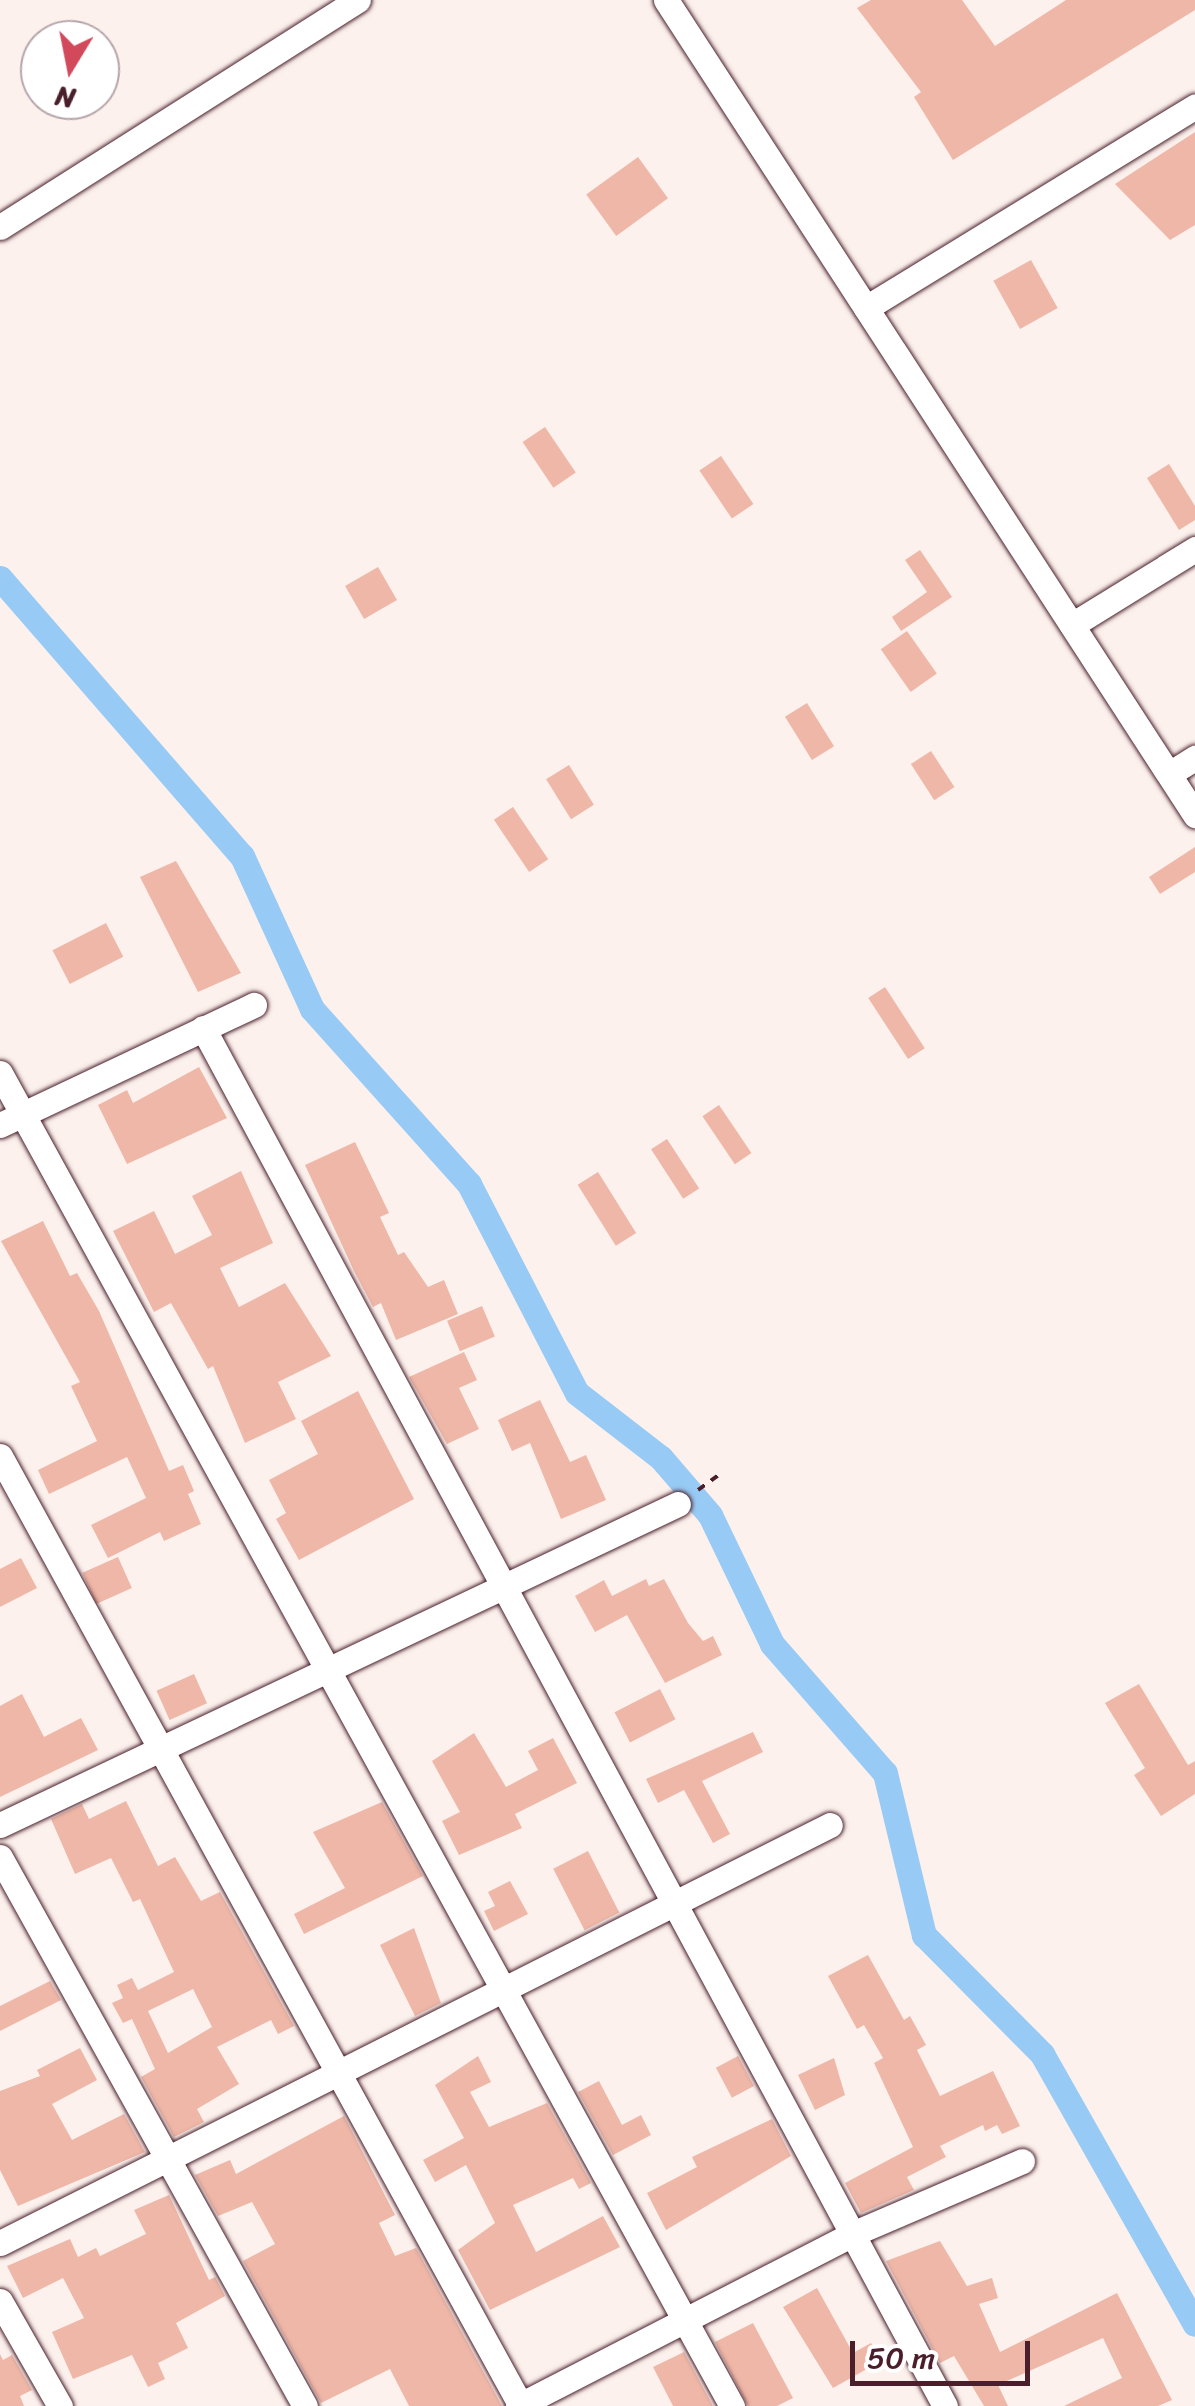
<!DOCTYPE html>
<style>
body{margin:0}
#map{position:relative;width:1195px;height:2406px;overflow:hidden;background:#fcf1ed;font-family:Sriracha,sans-serif}
div>[style]{position:absolute}
.canal>*{height:25px;margin:-12.5px;padding:0 12.5px;transform-origin:12.5px;border-radius:12.5px;background:#97caf4}
.building>*{inset:0;background:#efb7a7;transform-origin:0 0}
.path>*{height:4px;margin-top:-2px;transform-origin:0;background:repeating-linear-gradient(90deg,#4a1f2b 0 8px,transparent 0 16px)}
.roads{filter:drop-shadow(0 0 2px #4a1f2b) drop-shadow(0 0 2px #4a1f2b)}
.minor>*{height:25px;margin:-12.5px;padding:0 12.5px;transform-origin:12.5px;border-radius:12.5px;background:#fff}
span{translate:-50% -50%;white-space:nowrap;text-align:center;line-height:1.15;-webkit-text-stroke:10px #fff;paint-order:stroke}
.north{position:absolute;left:20px;top:20px;width:100px;height:100px;box-sizing:border-box;background:#fff;border:2px solid #b7a5aa;border-radius:50%;rotate:190deg;font-size:28px;font-weight:700;line-height:40px;text-align:center;color:#4a1f2b}
.north::after{content:'';display:block;margin:auto;width:35px;height:45px;background:#d1495b;clip-path:polygon(50% 0,100% 100%,50% 72%,0 100%)}
.scale{position:absolute;left:850px;top:2341px;width:180px;height:45px;box-sizing:border-box;border:5px solid #4a1f2b;border-top:0;padding-left:12px;font-size:30px;line-height:35px;white-space:nowrap;color:#4a1f2b;-webkit-text-stroke:8px #fff;paint-order:stroke}
</style>
<div id="map">
<div class="canal">
<i style="left:0;top:578px;width:369px;rotate:49deg"></i>
<i style="left:242px;top:856px;width:168px;rotate:65.4deg"></i>
<i style="left:312px;top:1009px;width:235px;rotate:48.1deg"></i>
<i style="left:469px;top:1184px;width:235px;rotate:62.7deg"></i>
<i style="left:577px;top:1393px;width:106px;rotate:37.7deg"></i>
<i style="left:661px;top:1458px;width:75px;rotate:49.3deg"></i>
<i style="left:710px;top:1515px;width:143px;rotate:64.3deg"></i>
<i style="left:772px;top:1644px;width:171px;rotate:48.8deg"></i>
<i style="left:885px;top:1773px;width:167px;rotate:76.5deg"></i>
<i style="left:924px;top:1935px;width:168px;rotate:45.2deg"></i>
<i style="left:1042px;top:2054px;width:310px;rotate:60.5deg"></i>
</div>
<div class="building">
<i style="clip-path:polygon(871px 0,962px 0,995px 46px,1066px 0,1195px 0,1195px 10px,953px 160px,914px 97px,921px 92px,857px 8px)"></i>
<i style="clip-path:polygon(1195px 132px,1195px 225px,1170px 240px,1115px 184px)"></i>
<i style="left:638px;top:157px;width:51px;height:64px;rotate:54deg"></i>
<i style="left:1031px;top:260px;width:55px;height:43px;rotate:61deg"></i>
<i style="left:545px;top:427px;width:55px;height:27px;rotate:56deg"></i>
<i style="left:721px;top:456px;width:58px;height:26px;rotate:56deg"></i>
<i style="clip-path:polygon(1169px 464px,1195px 506px,1195px 520px,1179px 530px,1147px 478px)"></i>
<i style="clip-path:polygon(920px 550px,952px 597px,901px 631px,892px 617px,927px 592px,905px 560px)"></i>
<i style="left:378px;top:567px;width:38px;height:38px;rotate:60deg"></i>
<i style="left:907px;top:631px;width:52px;height:32px;rotate:55deg"></i>
<i style="left:807px;top:703px;width:51px;height:26px;rotate:58deg"></i>
<i style="left:931px;top:751px;width:43px;height:24px;rotate:57deg"></i>
<i style="left:569px;top:765px;width:47px;height:27px;rotate:58deg"></i>
<i style="left:513px;top:807px;width:63px;height:23px;rotate:56deg"></i>
<i style="clip-path:polygon(1195px 847px,1195px 872px,1160px 894px,1149px 877px)"></i>
<i style="clip-path:polygon(176px 861px,241px 973px,198px 992px,140px 877px)"></i>
<i style="left:106px;top:923px;width:38px;height:60px;rotate:63deg"></i>
<i style="left:885px;top:987px;width:73px;height:20px;rotate:57deg"></i>
<i style="clip-path:polygon(199px 1067px,227px 1118px,127px 1164px,98px 1105px,127px 1090px,133px 1103px)"></i>
<i style="left:719px;top:1105px;width:58px;height:20px;rotate:56deg"></i>
<i style="left:667px;top:1139px;width:59px;height:19px;rotate:57deg"></i>
<i style="clip-path:polygon(355px 1142px,389px 1213px,380px 1217px,398px 1255px,404px 1252px,428px 1287px,444px 1280px,458px 1314px,396px 1340px,381px 1303px,373px 1307px,354px 1271px,305px 1165px)"></i>
<i style="clip-path:polygon(241px 1171px,273px 1243px,220px 1268px,239px 1307px,285px 1283px,331px 1356px,278px 1382px,296px 1419px,245px 1443px,213px 1366px,208px 1369px,171px 1303px,154px 1312px,113px 1231px,154px 1211px,175px 1254px,212px 1235px,192px 1196px)"></i>
<i style="left:598px;top:1172px;width:72px;height:24px;rotate:58deg"></i>
<i style="clip-path:polygon(43px 1221px,70px 1276px,77px 1273px,99px 1311px,169px 1471px,183px 1465px,194px 1491px,188px 1494px,201px 1524px,164px 1541px,160px 1532px,108px 1558px,91px 1525px,146px 1498px,127px 1457px,49px 1494px,38px 1470px,97px 1441px,71px 1386px,80px 1382px,1px 1241px)"></i>
<i style="left:482px;top:1306px;width:33px;height:38px;rotate:67deg"></i>
<i style="clip-path:polygon(464px 1352px,477px 1380px,459px 1388px,479px 1429px,447px 1444px,409px 1377px)"></i>
<i style="clip-path:polygon(358px 1391px,414px 1499px,299px 1560px,276px 1519px,286px 1513px,269px 1480px,318px 1454px,301px 1421px)"></i>
<i style="clip-path:polygon(540px 1400px,570px 1462px,586px 1455px,606px 1500px,561px 1519px,530px 1443px,512px 1451px,498px 1420px)"></i>
<i style="left:118px;top:1557px;width:34px;height:39px;rotate:66deg"></i>
<i style="clip-path:polygon(21px 1558px,37px 1588px,0 1607px,0 1569px)"></i>
<i style="clip-path:polygon(646px 1579px,649px 1586px,664px 1579px,688px 1623px,703px 1641px,713px 1636px,722px 1655px,665px 1683px,627px 1615px,595px 1632px,575px 1596px,604px 1580px,612px 1596px)"></i>
<i style="left:194px;top:1674px;width:32px;height:41px;rotate:66deg"></i>
<i style="clip-path:polygon(1139px 1684px,1188px 1765px,1195px 1761px,1195px 1794px,1161px 1816px,1134px 1775px,1145px 1768px,1105px 1703px)"></i>
<i style="left:660px;top:1689px;width:34px;height:51px;rotate:63deg"></i>
<i style="clip-path:polygon(22px 1694px,44px 1737px,81px 1718px,98px 1750px,0 1797px,0 1706px)"></i>
<i style="clip-path:polygon(753px 1732px,763px 1752px,702px 1781px,730px 1834px,713px 1843px,684px 1790px,658px 1803px,646px 1779px)"></i>
<i style="clip-path:polygon(474px 1733px,506px 1787px,538px 1770px,528px 1751px,553px 1738px,577px 1783px,515px 1814px,522px 1828px,459px 1855px,442px 1821px,460px 1812px,432px 1761px)"></i>
<i style="clip-path:polygon(evenodd,126px 1801px,158px 1866px,175px 1857px,201px 1901px,220px 1892px,294px 2026px,278px 2034px,271px 2020px,217px 2047px,239px 2084px,197px 2109px,204px 2122px,174px 2137px,141px 2077px,155px 2069px,132px 2019px,123px 2023px,112px 2003px,123px 1998px,117px 1985px,132px 1978px,138px 1990px,174px 1972px,140px 1899px,133px 1902px,111px 1858px,75px 1874px,51px 1819px,82px 1804px,89px 1819px,126px 1801px,193px 1989px,212px 2027px,168px 2053px,148px 2011px,193px 1989px)"></i>
<i style="clip-path:polygon(382px 1802px,423px 1876px,304px 1934px,294px 1914px,345px 1888px,313px 1832px)"></i>
<i style="left:588px;top:1851px;width:69px;height:39px;rotate:63deg"></i>
<i style="clip-path:polygon(510px 1881px,528px 1914px,494px 1931px,484px 1911px,495px 1906px,488px 1892px)"></i>
<i style="clip-path:polygon(414px 1928px,441px 2003px,415px 2016px,380px 1945px)"></i>
<i style="clip-path:polygon(868px 1955px,904px 2020px,910px 2016px,926px 2045px,917px 2050px,940px 2096px,993px 2071px,1020px 2126px,1002px 2134px,997px 2125px,985px 2131px,983px 2125px,940px 2146px,946px 2157px,907px 2177px,914px 2190px,861px 2213px,845px 2183px,913px 2147px,874px 2063px,883px 2058px,864px 2025px,857px 2029px,828px 1976px)"></i>
<i style="clip-path:polygon(50px 1981px,61px 2000px,0 2031px,0 2006px)"></i>
<i style="clip-path:polygon(80px 2048px,97px 2080px,52px 2104px,72px 2140px,124px 2114px,145px 2152px,18px 2206px,0 2170px,0 2091px,40px 2076px,37px 2070px)"></i>
<i style="clip-path:polygon(478px 2056px,491px 2082px,470px 2092px,489px 2127px,547px 2103px,591px 2183px,579px 2189px,573px 2178px,513px 2205px,536px 2252px,603px 2216px,620px 2247px,490px 2310px,458px 2250px,495px 2223px,466px 2165px,435px 2182px,423px 2160px,464px 2138px,435px 2085px)"></i>
<i style="left:738px;top:2056px;width:34px;height:25px;rotate:62deg"></i>
<i style="clip-path:polygon(834px 2058px,845px 2095px,815px 2110px,798px 2075px)"></i>
<i style="clip-path:polygon(599px 2081px,622px 2125px,641px 2115px,651px 2135px,613px 2155px,578px 2092px)"></i>
<i style="clip-path:polygon(344px 2116px,395px 2215px,379px 2223px,395px 2256px,416px 2248px,502px 2406px,409px 2406px,390px 2369px,321px 2403px,243px 2261px,275px 2244px,252px 2202px,218px 2216px,195px 2175px,230px 2160px,236px 2174px)"></i>
<i style="clip-path:polygon(772px 2119px,791px 2156px,666px 2230px,647px 2193px,697px 2167px,692px 2157px)"></i>
<i style="clip-path:polygon(169px 2195px,209px 2280px,215px 2277px,225px 2296px,176px 2323px,188px 2348px,158px 2363px,165px 2379px,148px 2387px,132px 2355px,73px 2379px,52px 2332px,84px 2318px,63px 2278px,23px 2298px,7px 2266px,70px 2239px,78px 2257px,96px 2248px,100px 2256px,146px 2234px,134px 2210px)"></i>
<i style="clip-path:polygon(940px 2241px,967px 2286px,992px 2278px,998px 2298px,979px 2304px,1000px 2352px,1117px 2293px,1172px 2400px,1158px 2406px,1064px 2406px,1122px 2378px,1103px 2338px,998px 2385px,1008px 2406px,984px 2406px,954px 2356px,940px 2363px,886px 2261px)"></i>
<i style="clip-path:polygon(817px 2288px,853px 2353px,871px 2343px,881px 2361px,833px 2388px,783px 2307px)"></i>
<i style="clip-path:polygon(753px 2323px,793px 2398px,777px 2406px,748px 2406px,715px 2342px)"></i>
<i style="clip-path:polygon(684px 2352px,713px 2406px,673px 2406px,653px 2367px)"></i>
<i style="clip-path:polygon(0 2354px,3px 2360px,12px 2355px,32px 2390px,20px 2396px,24px 2406px,0 2406px)"></i>
</div>
<div class="path">
<i style="left:698px;top:1490px;width:27px;rotate:-36deg"></i>
</div>
<div class="roads">
<div class="minor">
<i style="left:666px;top:0;width:972px;rotate:57.01deg"></i>
<i style="left:0;top:227px;width:424px;rotate:-32.4deg"></i>
<i style="left:866px;top:308px;width:386px;rotate:-31.5deg"></i>
<i style="left:1072px;top:625px;width:145px;rotate:-31.7deg"></i>
<i style="left:1169px;top:774px;width:31px;rotate:-32deg"></i>
<i style="left:203px;top:1028px;width:1565px;rotate:61.7deg"></i>
<i style="left:0;top:1073px;width:1521px;rotate:61.23deg"></i>
<i style="left:0;top:1125px;width:281px;rotate:-25.3deg"></i>
<i style="left:0;top:1456px;width:1083px;rotate:61.26deg"></i>
<i style="left:0;top:1825px;width:750px;rotate:-25.34deg"></i>
<i style="left:0;top:1857px;width:628px;rotate:60.95deg"></i>
<i style="left:0;top:2243px;width:929px;rotate:-26.73deg"></i>
<i style="left:0;top:2301px;width:121px;rotate:60.3deg"></i>
<i style="left:518px;top:2406px;width:376px;rotate:-27.2deg"></i>
<i style="left:852px;top:2234px;width:185px;rotate:-23.2deg"></i>
</div>
</div>
<div class="north">N</div>
<div class="scale">50 m</div>
</div>
